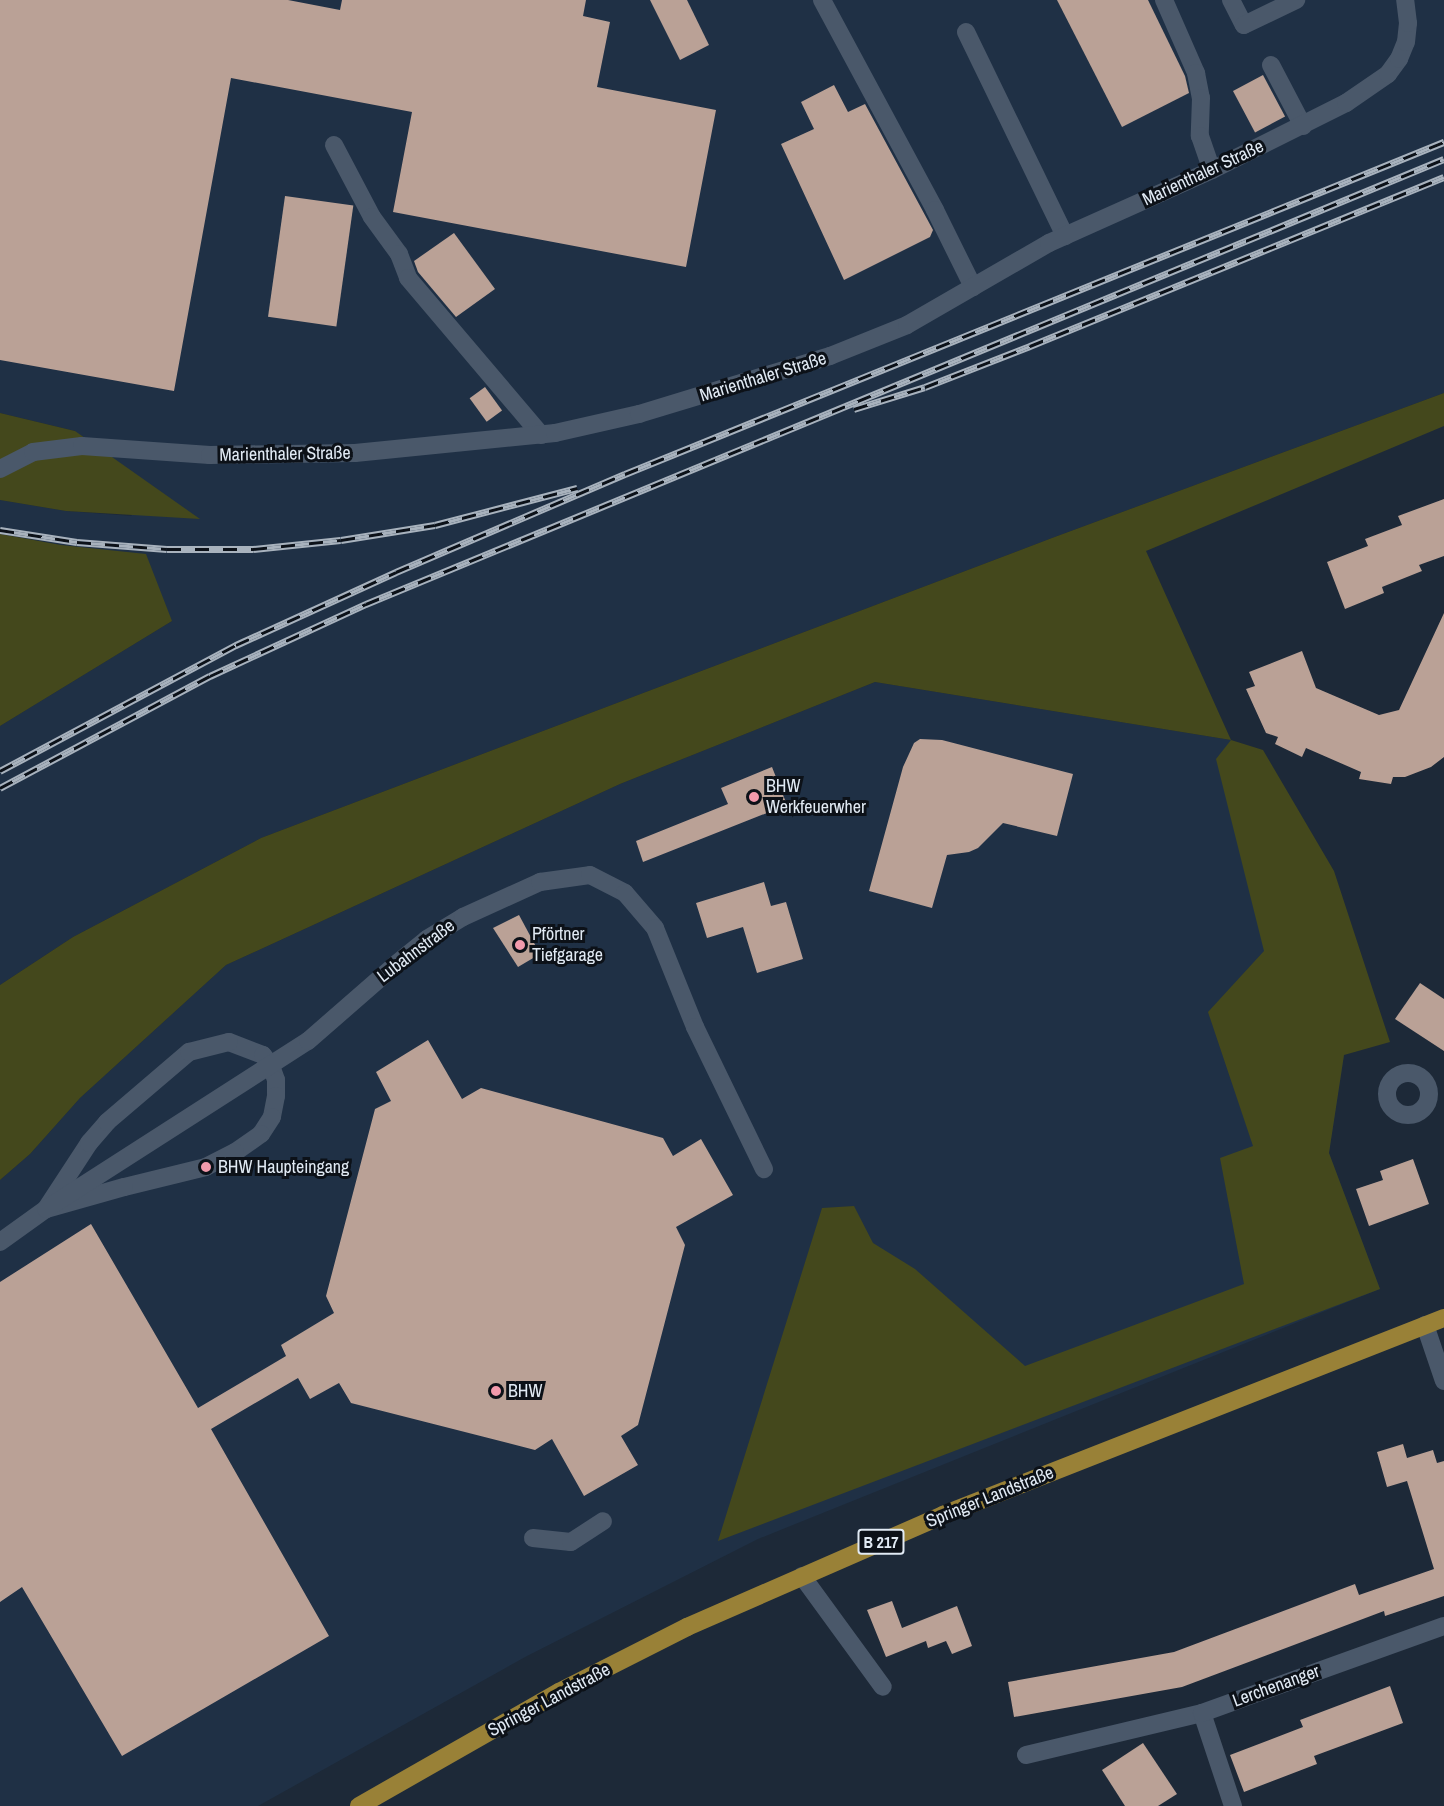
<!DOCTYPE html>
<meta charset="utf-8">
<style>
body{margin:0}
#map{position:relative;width:1444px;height:1806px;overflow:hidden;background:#1d2938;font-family:"Archivo Narrow",sans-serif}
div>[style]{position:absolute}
.built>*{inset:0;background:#1f3045}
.green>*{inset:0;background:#44481c}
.building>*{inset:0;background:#baa196;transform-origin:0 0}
.minor>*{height:18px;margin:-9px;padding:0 9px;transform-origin:9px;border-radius:9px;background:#4a586a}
.minor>.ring{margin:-9px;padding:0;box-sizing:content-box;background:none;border:18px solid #4a586a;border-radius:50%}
.major>*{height:18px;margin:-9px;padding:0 9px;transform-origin:9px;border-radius:9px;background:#998137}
.rail>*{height:7px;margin-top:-3.5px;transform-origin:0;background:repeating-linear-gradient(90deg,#0c1118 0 14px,#a8b2bd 0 28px);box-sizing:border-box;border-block:2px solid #a8b2bd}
.dots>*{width:16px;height:16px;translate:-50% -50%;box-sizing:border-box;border:3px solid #0c1118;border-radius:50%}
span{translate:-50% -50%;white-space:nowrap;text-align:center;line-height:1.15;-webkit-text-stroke:6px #0c1118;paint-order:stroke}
.shield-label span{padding:2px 4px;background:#0c1118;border:2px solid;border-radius:4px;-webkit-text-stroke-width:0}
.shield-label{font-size:16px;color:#e1eaf4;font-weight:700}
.street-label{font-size:18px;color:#e1eaf4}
.poi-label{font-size:18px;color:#e1eaf4}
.left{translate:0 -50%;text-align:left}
</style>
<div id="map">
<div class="built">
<i style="clip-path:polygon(0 0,1444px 0,1444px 393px,1052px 538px,261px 838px,73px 937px,0 985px,0 726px,172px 621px,61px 545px,0 534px,0 500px,66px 511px,132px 516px,75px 431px,0 413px)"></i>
<i style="clip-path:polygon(875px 682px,1231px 740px,1344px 1055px,1329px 1153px,1380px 1289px,758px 1539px,527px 1656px,258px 1806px,0 1806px,0 1180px,30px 1154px,80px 1098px,226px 965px,620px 784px)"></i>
</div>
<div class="green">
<i style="clip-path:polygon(1444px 393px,1444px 426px,1146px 551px,1231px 740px,1263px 750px,1334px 871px,1390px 1042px,1344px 1055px,1329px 1153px,1380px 1289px,718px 1541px,822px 1208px,854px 1206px,873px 1243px,915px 1269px,1025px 1366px,1244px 1284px,1220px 1158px,1253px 1146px,1208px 1012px,1264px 951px,1216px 759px,1231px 740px,875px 682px,620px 784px,226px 965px,80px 1098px,30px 1154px,0 1180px,0 985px,73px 937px,261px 838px,1052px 538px)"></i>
<i style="clip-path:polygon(0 413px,75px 431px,200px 519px,66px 511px,0 500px)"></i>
<i style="clip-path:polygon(0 534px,61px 545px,146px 554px,172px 621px,0 726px)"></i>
</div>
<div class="building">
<i style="clip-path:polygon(0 0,288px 0,340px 10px,342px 0,586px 0,583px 16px,610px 22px,597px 87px,716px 110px,686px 267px,393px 212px,412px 112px,231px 78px,174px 391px,0 360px)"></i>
<i style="clip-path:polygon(650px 0,687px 0,709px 45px,680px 60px)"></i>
<i style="clip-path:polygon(1057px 0,1148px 0,1185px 76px,1189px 93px,1122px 127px)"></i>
<i style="left:1263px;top:75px;width:47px;height:34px;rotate:62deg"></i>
<i style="clip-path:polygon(834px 85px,848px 112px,865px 104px,933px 230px,930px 237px,844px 280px,781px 144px,814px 129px,801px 102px)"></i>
<i style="left:285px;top:196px;width:69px;height:122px;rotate:8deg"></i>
<i style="clip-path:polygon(454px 233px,495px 289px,456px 317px,418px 272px,414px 261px)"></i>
<i style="left:485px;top:387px;width:29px;height:19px;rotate:54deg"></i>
<i style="clip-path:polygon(1444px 499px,1444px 556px,1419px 565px,1422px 571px,1382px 587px,1384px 593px,1345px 609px,1327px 562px,1368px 546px,1365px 539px,1402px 525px,1398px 516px)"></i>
<i style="clip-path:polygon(1444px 613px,1444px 757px,1431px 767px,1405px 777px,1393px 777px,1391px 784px,1359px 779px,1361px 772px,1306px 748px,1302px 757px,1275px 744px,1278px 737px,1266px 733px,1246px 689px,1255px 686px,1249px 672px,1302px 651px,1316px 688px,1379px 715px,1399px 710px)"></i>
<i style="clip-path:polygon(920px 739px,942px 740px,1073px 774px,1057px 836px,1003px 823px,978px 848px,969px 852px,947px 855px,932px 908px,869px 891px,903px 767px,914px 743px)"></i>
<i style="clip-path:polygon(772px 767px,787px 805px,643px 862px,636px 841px,728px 804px,721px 788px)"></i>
<i style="clip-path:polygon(764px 882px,771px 906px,786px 902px,803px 959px,757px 973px,743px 927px,707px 938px,696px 903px)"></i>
<i style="clip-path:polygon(519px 915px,540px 954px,518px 967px,493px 928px)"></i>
<i style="clip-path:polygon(1420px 983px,1444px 999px,1444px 1051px,1395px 1019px)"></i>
<i style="clip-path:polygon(428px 1040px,462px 1099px,481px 1088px,663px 1138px,673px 1156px,701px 1139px,733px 1195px,676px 1227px,685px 1245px,638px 1425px,621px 1436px,638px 1465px,584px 1496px,552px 1439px,535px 1450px,351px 1403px,339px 1383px,310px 1399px,298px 1378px,211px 1429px,329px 1636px,122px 1756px,22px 1587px,0 1602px,0 1282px,91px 1224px,198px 1408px,286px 1356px,281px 1345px,334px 1313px,326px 1296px,375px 1109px,391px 1101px,376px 1072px)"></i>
<i style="clip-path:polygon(1413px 1159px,1429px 1204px,1369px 1226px,1356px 1189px,1383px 1180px,1380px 1171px)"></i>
<i style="clip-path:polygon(1403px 1444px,1407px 1458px,1433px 1450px,1437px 1463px,1444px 1461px,1444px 1596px,1385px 1616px,1384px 1611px,1182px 1687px,1014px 1717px,1008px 1682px,1174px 1652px,1355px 1584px,1359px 1595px,1434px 1569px,1407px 1481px,1387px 1487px,1377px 1452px)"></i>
<i style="clip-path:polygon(892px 1601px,902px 1628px,957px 1606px,972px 1646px,952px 1654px,946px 1641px,928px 1648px,926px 1641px,886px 1657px,867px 1610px)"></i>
<i style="clip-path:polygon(1390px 1686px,1403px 1723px,1314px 1756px,1317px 1764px,1244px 1792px,1230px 1755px,1303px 1727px,1300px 1720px)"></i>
<i style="clip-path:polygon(1143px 1743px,1177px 1794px,1158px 1806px,1125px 1806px,1102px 1770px)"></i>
</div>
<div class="minor">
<i style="left:822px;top:0;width:238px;rotate:61.7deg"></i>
<i style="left:935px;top:210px;width:86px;rotate:63.7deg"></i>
<i style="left:1164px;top:0;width:80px;rotate:66.3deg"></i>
<i style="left:1196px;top:73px;width:25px;rotate:79deg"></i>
<i style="left:1201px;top:98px;width:38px;rotate:92deg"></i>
<i style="left:1200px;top:136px;width:36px;rotate:71deg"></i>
<i style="left:1231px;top:0;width:28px;rotate:63deg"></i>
<i style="left:1244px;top:25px;width:58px;rotate:-25.7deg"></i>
<i style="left:966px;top:32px;width:227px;rotate:64.1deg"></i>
<i style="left:1271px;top:65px;width:69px;rotate:62.3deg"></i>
<i style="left:334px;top:145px;width:81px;rotate:62.2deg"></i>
<i style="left:372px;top:217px;width:46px;rotate:53.9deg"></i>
<i style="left:399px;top:254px;width:26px;rotate:69deg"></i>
<i style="left:408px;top:278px;width:206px;rotate:49.7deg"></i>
<i style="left:0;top:469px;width:37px;rotate:-27deg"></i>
<i style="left:33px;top:452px;width:49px;rotate:-7deg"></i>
<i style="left:82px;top:446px;width:128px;rotate:4deg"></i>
<i style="left:210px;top:455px;width:145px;rotate:-0.8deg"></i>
<i style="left:355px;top:453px;width:201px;rotate:-5.7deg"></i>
<i style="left:555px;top:433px;width:86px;rotate:-12.7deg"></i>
<i style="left:639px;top:414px;width:200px;rotate:-16.9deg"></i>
<i style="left:830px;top:356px;width:83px;rotate:-21.9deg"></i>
<i style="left:907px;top:325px;width:164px;rotate:-30deg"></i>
<i style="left:1049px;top:243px;width:179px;rotate:-24.1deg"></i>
<i style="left:1212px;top:170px;width:150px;rotate:-26.6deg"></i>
<i style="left:1346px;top:103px;width:51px;rotate:-34.6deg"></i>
<i style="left:1388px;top:74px;width:19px;rotate:-54deg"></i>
<i style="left:1399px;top:59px;width:18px;rotate:-68deg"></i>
<i style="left:1406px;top:42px;width:19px;rotate:-84deg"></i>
<i style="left:1408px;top:23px;width:23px;rotate:-97deg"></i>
<i style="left:229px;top:1042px;width:36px;rotate:21deg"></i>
<i style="left:263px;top:1055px;width:14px;rotate:54deg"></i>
<i style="left:271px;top:1066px;width:15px;rotate:70deg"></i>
<i style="left:276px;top:1080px;width:16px;rotate:90deg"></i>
<i style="left:276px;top:1096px;width:21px;rotate:101deg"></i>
<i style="left:272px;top:1117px;width:20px;rotate:123deg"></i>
<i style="left:261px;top:1134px;width:32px;rotate:145deg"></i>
<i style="left:235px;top:1152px;width:33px;rotate:153deg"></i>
<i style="left:206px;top:1167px;width:84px;rotate:166.3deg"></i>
<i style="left:124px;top:1187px;width:81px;rotate:164.2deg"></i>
<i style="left:46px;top:1209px;width:79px;rotate:-56.9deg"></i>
<i style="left:89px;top:1143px;width:28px;rotate:-49deg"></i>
<i style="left:107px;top:1122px;width:108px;rotate:-40.5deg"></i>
<i style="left:189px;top:1052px;width:41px;rotate:-14deg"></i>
<i class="ring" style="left:1387px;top:1073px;width:24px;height:24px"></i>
<i style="left:0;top:1242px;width:57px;rotate:-35.7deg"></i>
<i style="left:46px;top:1209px;width:311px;rotate:-32.7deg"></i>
<i style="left:308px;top:1041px;width:116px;rotate:-41.1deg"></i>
<i style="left:395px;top:965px;width:41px;rotate:-39.1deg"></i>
<i style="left:427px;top:939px;width:42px;rotate:-31.4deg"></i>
<i style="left:463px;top:917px;width:85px;rotate:-24.4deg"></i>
<i style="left:540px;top:882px;width:50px;rotate:-8deg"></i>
<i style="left:590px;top:875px;width:39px;rotate:27deg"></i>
<i style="left:625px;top:893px;width:46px;rotate:49.4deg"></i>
<i style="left:655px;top:928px;width:107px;rotate:68deg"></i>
<i style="left:695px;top:1027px;width:158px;rotate:64.1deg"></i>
<i style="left:1425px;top:1325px;width:59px;rotate:71.3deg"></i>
<i style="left:533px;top:1538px;width:38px;rotate:6deg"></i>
<i style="left:571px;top:1542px;width:38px;rotate:-33deg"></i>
<i style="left:802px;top:1576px;width:137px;rotate:53.9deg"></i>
<i style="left:1026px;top:1755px;width:181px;rotate:-13.4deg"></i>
<i style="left:1233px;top:1806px;width:98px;rotate:-108.4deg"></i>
<i style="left:1202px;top:1713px;width:257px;rotate:-19.8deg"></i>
</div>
<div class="major">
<i style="left:359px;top:1806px;width:230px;rotate:-29.7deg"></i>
<i style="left:559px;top:1692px;width:144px;rotate:-26.9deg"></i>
<i style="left:687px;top:1627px;width:279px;rotate:-23.6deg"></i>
<i style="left:943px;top:1515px;width:538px;rotate:-21.47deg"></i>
</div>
<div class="rail">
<i style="left:854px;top:409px;width:74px;rotate:-17.2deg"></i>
<i style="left:925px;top:387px;width:113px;rotate:-21.3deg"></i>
<i style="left:1030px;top:346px;width:447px;rotate:-22.2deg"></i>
<i style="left:0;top:530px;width:78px;rotate:8.9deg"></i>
<i style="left:77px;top:542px;width:90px;rotate:4.4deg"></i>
<i style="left:167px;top:549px;width:86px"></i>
<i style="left:253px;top:549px;width:88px;rotate:-5.8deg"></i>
<i style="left:341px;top:540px;width:95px;rotate:-9.1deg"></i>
<i style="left:435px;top:525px;width:147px;rotate:-14.6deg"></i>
<i style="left:0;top:771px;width:268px;rotate:-28.1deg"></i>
<i style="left:236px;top:645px;width:176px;rotate:-24.5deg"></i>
<i style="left:396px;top:572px;width:249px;rotate:-23.2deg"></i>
<i style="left:625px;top:474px;width:884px;rotate:-22.07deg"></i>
<i style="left:0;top:788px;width:238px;rotate:-28.1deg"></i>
<i style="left:210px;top:676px;width:172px;rotate:-24.8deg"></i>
<i style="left:366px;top:604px;width:1166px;rotate:-22.43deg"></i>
</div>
<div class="dots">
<i style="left:754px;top:797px;background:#f29aac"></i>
<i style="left:520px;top:945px;background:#f29aac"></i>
<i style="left:206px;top:1167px;background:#f29aac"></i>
<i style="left:496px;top:1391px;background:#f29aac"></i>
</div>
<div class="shield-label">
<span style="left:881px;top:1542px">B 217</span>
</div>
<div class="street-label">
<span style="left:1203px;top:173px;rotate:-25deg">Marienthaler Straße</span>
<span style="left:763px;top:377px;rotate:-17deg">Marienthaler Straße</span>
<span style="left:285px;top:454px;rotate:-1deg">Marienthaler Straße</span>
<span style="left:416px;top:951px;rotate:-37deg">Lubahnstraße</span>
<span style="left:990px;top:1497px;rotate:-22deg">Springer Landstraße</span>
<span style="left:1276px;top:1686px;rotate:-20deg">Lerchenanger</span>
<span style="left:549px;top:1700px;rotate:-28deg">Springer Landstraße</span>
</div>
<div class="poi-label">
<span class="left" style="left:766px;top:797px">BHW<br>Werkfeuerwher</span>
<span class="left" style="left:532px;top:945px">Pförtner<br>Tiefgarage</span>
<span class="left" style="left:218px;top:1167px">BHW Haupteingang</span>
<span class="left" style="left:508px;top:1391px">BHW</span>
</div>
</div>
